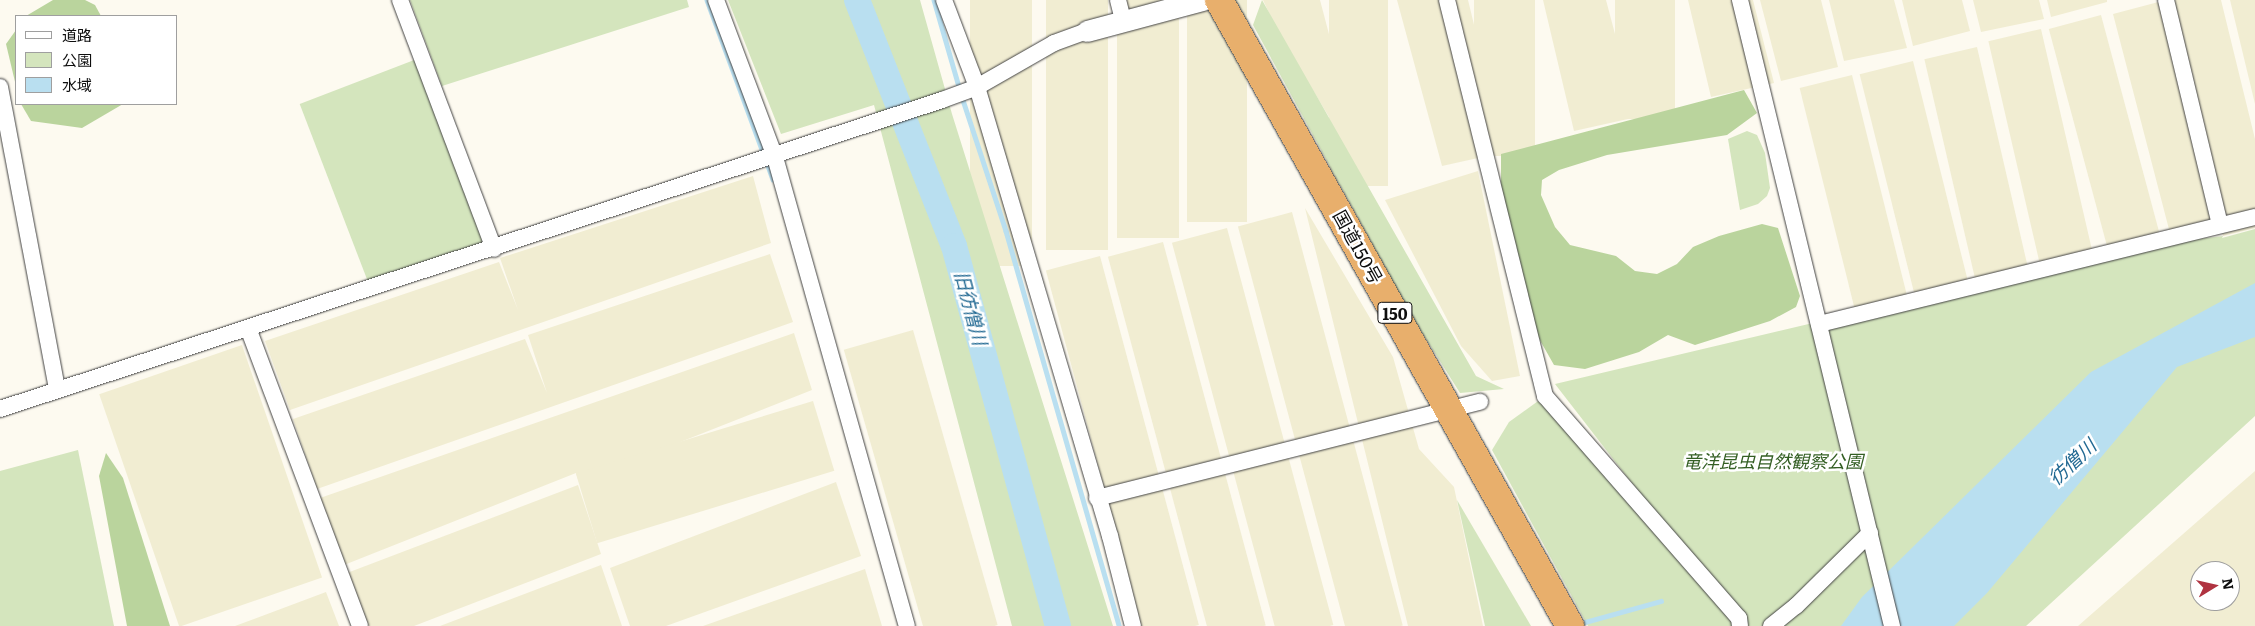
<!DOCTYPE html>
<meta charset="utf-8">
<style>
body{margin:0}
#map{position:relative;width:2255px;height:626px;overflow:hidden;background:#fdfaf0;font-family:Literata,"Noto Sans JP",serif}
div>[style]{position:absolute}
.farmland>*{inset:0;background:#f1edd2;transform-origin:0 0}
.green>*{inset:0;background:#d4e5bd;transform-origin:0 0}
.forest>*{inset:0;background:#bad49d}
.water>*{inset:0;background:#b9dff0}
.stream>*{height:4.5px;margin:-2.25px;padding:0 2.25px;transform-origin:2.25px;border-radius:2.25px;background:#b9dff0}
.river>*{height:26px;margin:-13px;padding:0 13px;transform-origin:13px;border-radius:13px;background:#b9dff0}
.roads{filter:drop-shadow(0 0 1px #414141) drop-shadow(0 0 1px #414141)}
.minor>*{height:16px;margin:-8px;padding:0 8px;transform-origin:8px;border-radius:8px;background:#fff}
.tertiary>*{height:21px;margin:-10.5px;padding:0 10.5px;transform-origin:10.5px;border-radius:10.5px;background:#fff}
.trunk>*{height:28px;margin:-14px;padding:0 14px;transform-origin:14px;border-radius:14px;background:#e8af6c}
span{translate:-50% -50%;white-space:nowrap;text-align:center;line-height:1.15;-webkit-text-stroke:5px #fff;paint-order:stroke}
.shield-label span{padding:1px 4px;background:#fff;border:1px solid;border-radius:4px;-webkit-text-stroke-width:0}
.shield-label{font-size:16px;color:#0e0e0e;font-weight:700}
.street-label{font-size:18px;color:#0e0e0e}
.park-label{font-size:18px;color:#345f24;font-style:italic}
.water-label{font-size:19px;color:#236a93;font-style:italic}
.legend{position:absolute;left:15px;top:15px;width:162px;height:90px;box-sizing:border-box;background:#fff;border:1px solid #9f9f9f;margin:0;padding:6px 9px;list-style:none;font-size:15px;color:#0e0e0e}
.legend li{display:flex;align-items:center;gap:10px;height:25px}
.legend b{width:25px;border:1px solid #9f9f9f}
.north{position:absolute;left:2190px;top:561px;width:50px;height:50px;box-sizing:border-box;background:#fff;border:1px solid #9f9f9f;border-radius:50%;rotate:81deg;font-size:14px;font-weight:700;line-height:20px;text-align:center;color:#0e0e0e}
.north::after{content:'';display:block;margin:auto;width:18px;height:22px;background:#b03341;clip-path:polygon(50% 0,100% 100%,50% 72%,0 100%)}
</style>
<div id="map">
<div class="farmland">
<i style="left:970px;top:0;width:62px;height:266px"></i>
<i style="left:1046px;top:0;width:62px;height:250px"></i>
<i style="left:1117px;top:0;width:62px;height:238px"></i>
<i style="left:1187px;top:0;width:60px;height:222px"></i>
<i style="clip-path:polygon(1263px 0,1320px 0,1368px 182px,1278px 32px)"></i>
<i style="left:1329px;top:0;width:59px;height:186px"></i>
<i style="clip-path:polygon(1397px 0,1468px 0,1505px 152px,1442px 166px)"></i>
<i style="left:1474px;top:0;width:61px;height:156px"></i>
<i style="clip-path:polygon(1543px 0,1606px 0,1637px 117px,1574px 131px)"></i>
<i style="left:1615px;top:0;width:60px;height:119px"></i>
<i style="clip-path:polygon(1688px 0,1753px 0,1774px 83px,1711px 97px)"></i>
<i style="clip-path:polygon(1760px 0,1821px 0,1838px 67px,1781px 81px)"></i>
<i style="clip-path:polygon(1829px 0,1894px 0,1907px 48px,1844px 61px)"></i>
<i style="clip-path:polygon(1902px 0,1962px 0,1970px 31px,1913px 46px)"></i>
<i style="clip-path:polygon(1973px 0,2039px 0,2044px 19px,1981px 32px)"></i>
<i style="clip-path:polygon(2047px 0,2107px 0,2107px 2px,2051px 17px)"></i>
<i style="clip-path:polygon(2166px 0,2221px 0,2255px 139px,2255px 228px,2223px 236px,2170px 16px,2216px 230px,2171px 237px,2113px 14px)"></i>
<i style="clip-path:polygon(2230px 0,2255px 0,2255px 104px)"></i>
<i style="left:2101px;top:15px;width:235px;height:54px;rotate:75deg"></i>
<i style="left:2041px;top:29px;width:233px;height:54px;rotate:77deg"></i>
<i style="left:1977px;top:47px;width:231px;height:54px;rotate:77deg"></i>
<i style="left:1913px;top:61px;width:232px;height:55px;rotate:76deg"></i>
<i style="left:1852px;top:75px;width:234px;height:54px;rotate:76deg"></i>
<i style="clip-path:polygon(1478px 171px,1520px 376px,1492px 381px,1461px 346px,1385px 200px)"></i>
<i style="clip-path:polygon(753px 176px,771px 243px,290px 410px,265px 341px,499px 262px,518px 310px,500px 258px)"></i>
<i style="clip-path:polygon(1305px 208px,1393px 357px,1419px 449px,1454px 487px,1483px 626px,1408px 626px)"></i>
<i style="left:1292px;top:212px;width:428px;height:56px;rotate:75deg"></i>
<i style="left:1227px;top:228px;width:411px;height:57px;rotate:75deg"></i>
<i style="left:1163px;top:242px;width:397px;height:57px;rotate:75deg"></i>
<i style="clip-path:polygon(770px 254px,793px 322px,317px 489px,293px 419px,525px 339px,547px 393px,528px 335px)"></i>
<i style="left:1100px;top:256px;width:382px;height:56px;rotate:75deg"></i>
<i style="left:913px;top:330px;width:307px;height:72px;rotate:74deg"></i>
<i style="clip-path:polygon(794px 333px,812px 390px,579px 482px,576px 473px,344px 565px,320px 498px)"></i>
<i style="left:242px;top:345px;width:246px;height:151px;rotate:71deg"></i>
<i style="left:813px;top:401px;width:73px;height:248px;rotate:73deg"></i>
<i style="clip-path:polygon(evenodd,2255px 471px,2255px 626px,2078px 626px,2255px 471px,2200px 571px,2230px 571px,2230px 601px,2200px 601px,2200px 571px)"></i>
<i style="clip-path:polygon(836px 482px,861px 556px,666px 626px,630px 626px,610px 568px)"></i>
<i style="clip-path:polygon(578px 485px,601px 554px,414px 626px,366px 626px,347px 573px)"></i>
<i style="clip-path:polygon(601px 565px,622px 626px,440px 626px)"></i>
<i style="clip-path:polygon(865px 569px,882px 626px,703px 626px)"></i>
<i style="clip-path:polygon(326px 592px,339px 626px,235px 626px)"></i>
</div>
<div class="green">
<i style="clip-path:polygon(410px 0,687px 0,689px 7px,442px 86px)"></i>
<i style="clip-path:polygon(728px 0,920px 0,952px 114px,1113px 626px,1012px 626px,874px 105px,781px 134px)"></i>
<i style="clip-path:polygon(1262px 0,1476px 376px,1504px 389px,1460px 393px,1411px 315px,1253px 25px)"></i>
<i style="left:422px;top:57px;width:205px;height:131px;rotate:69deg"></i>
<i style="clip-path:polygon(1747px 131px,1757px 135px,1765px 153px,1770px 188px,1767px 196px,1758px 204px,1740px 210px,1728px 139px)"></i>
<i style="clip-path:polygon(2255px 229px,2255px 416px,2026px 626px,1740px 626px,1741px 624px,1555px 384px,2134px 247px,2223px 236px,2222px 238px)"></i>
<i style="clip-path:polygon(1545px 396px,1737px 626px,1588px 626px,1492px 450px,1509px 422px)"></i>
<i style="clip-path:polygon(78px 450px,114px 626px,0 626px,0 471px)"></i>
<i style="clip-path:polygon(1457px 500px,1531px 626px,1485px 626px)"></i>
</div>
<div class="forest">
<i style="clip-path:polygon(53px 0,85px 0,95px 5px,101px 16px,26px 16px)"></i>
<i style="clip-path:polygon(16px 30px,16px 86px,6px 44px)"></i>
<i style="clip-path:polygon(1744px 90px,1757px 113px,1727px 135px,1607px 155px,1559px 170px,1542px 180px,1541px 195px,1555px 227px,1570px 245px,1616px 256px,1635px 271px,1657px 274px,1677px 264px,1693px 247px,1719px 236px,1762px 224px,1778px 228px,1800px 296px,1796px 307px,1770px 321px,1695px 345px,1668px 335px,1639px 352px,1585px 369px,1554px 365px,1533px 328px,1501px 220px,1501px 154px)"></i>
<i style="clip-path:polygon(21px 104px,123px 104px,82px 128px,31px 121px)"></i>
<i style="clip-path:polygon(106px 453px,123px 478px,170px 626px,127px 626px,99px 476px)"></i>
</div>
<div class="water">
<i style="clip-path:polygon(2255px 283px,2255px 337px,2177px 367px,1987px 593px,1954px 626px,1841px 626px,1862px 597px,2091px 372px)"></i>
</div>
<div class="stream">
<i style="left:707px;top:0;width:191px;rotate:69.8deg"></i>
<i style="left:934px;top:0;width:94px;rotate:73.9deg"></i>
<i style="left:962px;top:97px;width:141px;rotate:71.8deg"></i>
<i style="left:1006px;top:231px;width:411px;rotate:74deg"></i>
<i style="left:1578px;top:624px;width:86px;rotate:-15.5deg"></i>
</div>
<div class="river">
<i style="left:857px;top:0;width:264px;rotate:68.5deg"></i>
<i style="left:954px;top:246px;width:394px;rotate:74.7deg"></i>
</div>
<div class="roads">
<div class="minor">
<i style="left:400px;top:0;width:266px;rotate:69.3deg"></i>
<i style="left:716px;top:0;width:168px;rotate:69.4deg"></i>
<i style="left:775px;top:157px;width:487px;rotate:74.3deg"></i>
<i style="left:944px;top:0;width:93px;rotate:69.2deg"></i>
<i style="left:977px;top:87px;width:468px;rotate:73.5deg"></i>
<i style="left:1110px;top:536px;width:93px;rotate:75.7deg"></i>
<i style="left:1118px;top:0;width:21px;rotate:76deg"></i>
<i style="left:1447px;top:0;width:408px;rotate:76.1deg"></i>
<i style="left:1545px;top:396px;width:295px;rotate:48.9deg"></i>
<i style="left:1739px;top:618px;width:8px;rotate:83deg"></i>
<i style="left:1740px;top:0;width:644px;rotate:76.35deg"></i>
<i style="left:2166px;top:0;width:231px;rotate:76.5deg"></i>
<i style="left:0;top:87px;width:308px;rotate:79.3deg"></i>
<i style="left:1819px;top:324px;width:449px;rotate:-13.8deg"></i>
<i style="left:248px;top:328px;width:318px;rotate:69.4deg"></i>
<i style="left:0;top:409px;width:991px;rotate:-18.16deg"></i>
<i style="left:942px;top:100px;width:37px;rotate:-20deg"></i>
<i style="left:977px;top:87px;width:89px;rotate:-29.7deg"></i>
<i style="left:1054px;top:43px;width:35px;rotate:-20deg"></i>
<i style="left:1097px;top:498px;width:395px;rotate:-14.1deg"></i>
<i style="left:1771px;top:626px;width:32px;rotate:-39deg"></i>
<i style="left:1796px;top:606px;width:104px;rotate:-44.6deg"></i>
</div>
<div class="tertiary">
<i style="left:1087px;top:31px;width:120px;rotate:-15deg"></i>
</div>
<div class="trunk">
<i style="left:1219px;top:0;width:718px;rotate:60.72deg"></i>
</div>
</div>
<div class="shield-label">
<span style="left:1395px;top:313px">150</span>
</div>
<div class="street-label">
<span style="left:1358px;top:247px;rotate:61deg">国道150号</span>
</div>
<div class="park-label">
<span style="left:1773px;top:461px">竜洋昆虫自然観察公園</span>
</div>
<div class="water-label">
<span style="left:971px;top:308px;rotate:75deg">旧彷僧川</span>
<span style="left:2072px;top:462px;rotate:-43deg">彷僧川</span>
</div>
<ul class="legend">
<li><b style="height:6px;background:#fff"></b>道路</li>
<li><b style="height:14px;background:#d4e5bd"></b>公園</li>
<li><b style="height:14px;background:#b9dff0"></b>水域</li>
</ul>
<div class="north">N</div>
</div>
